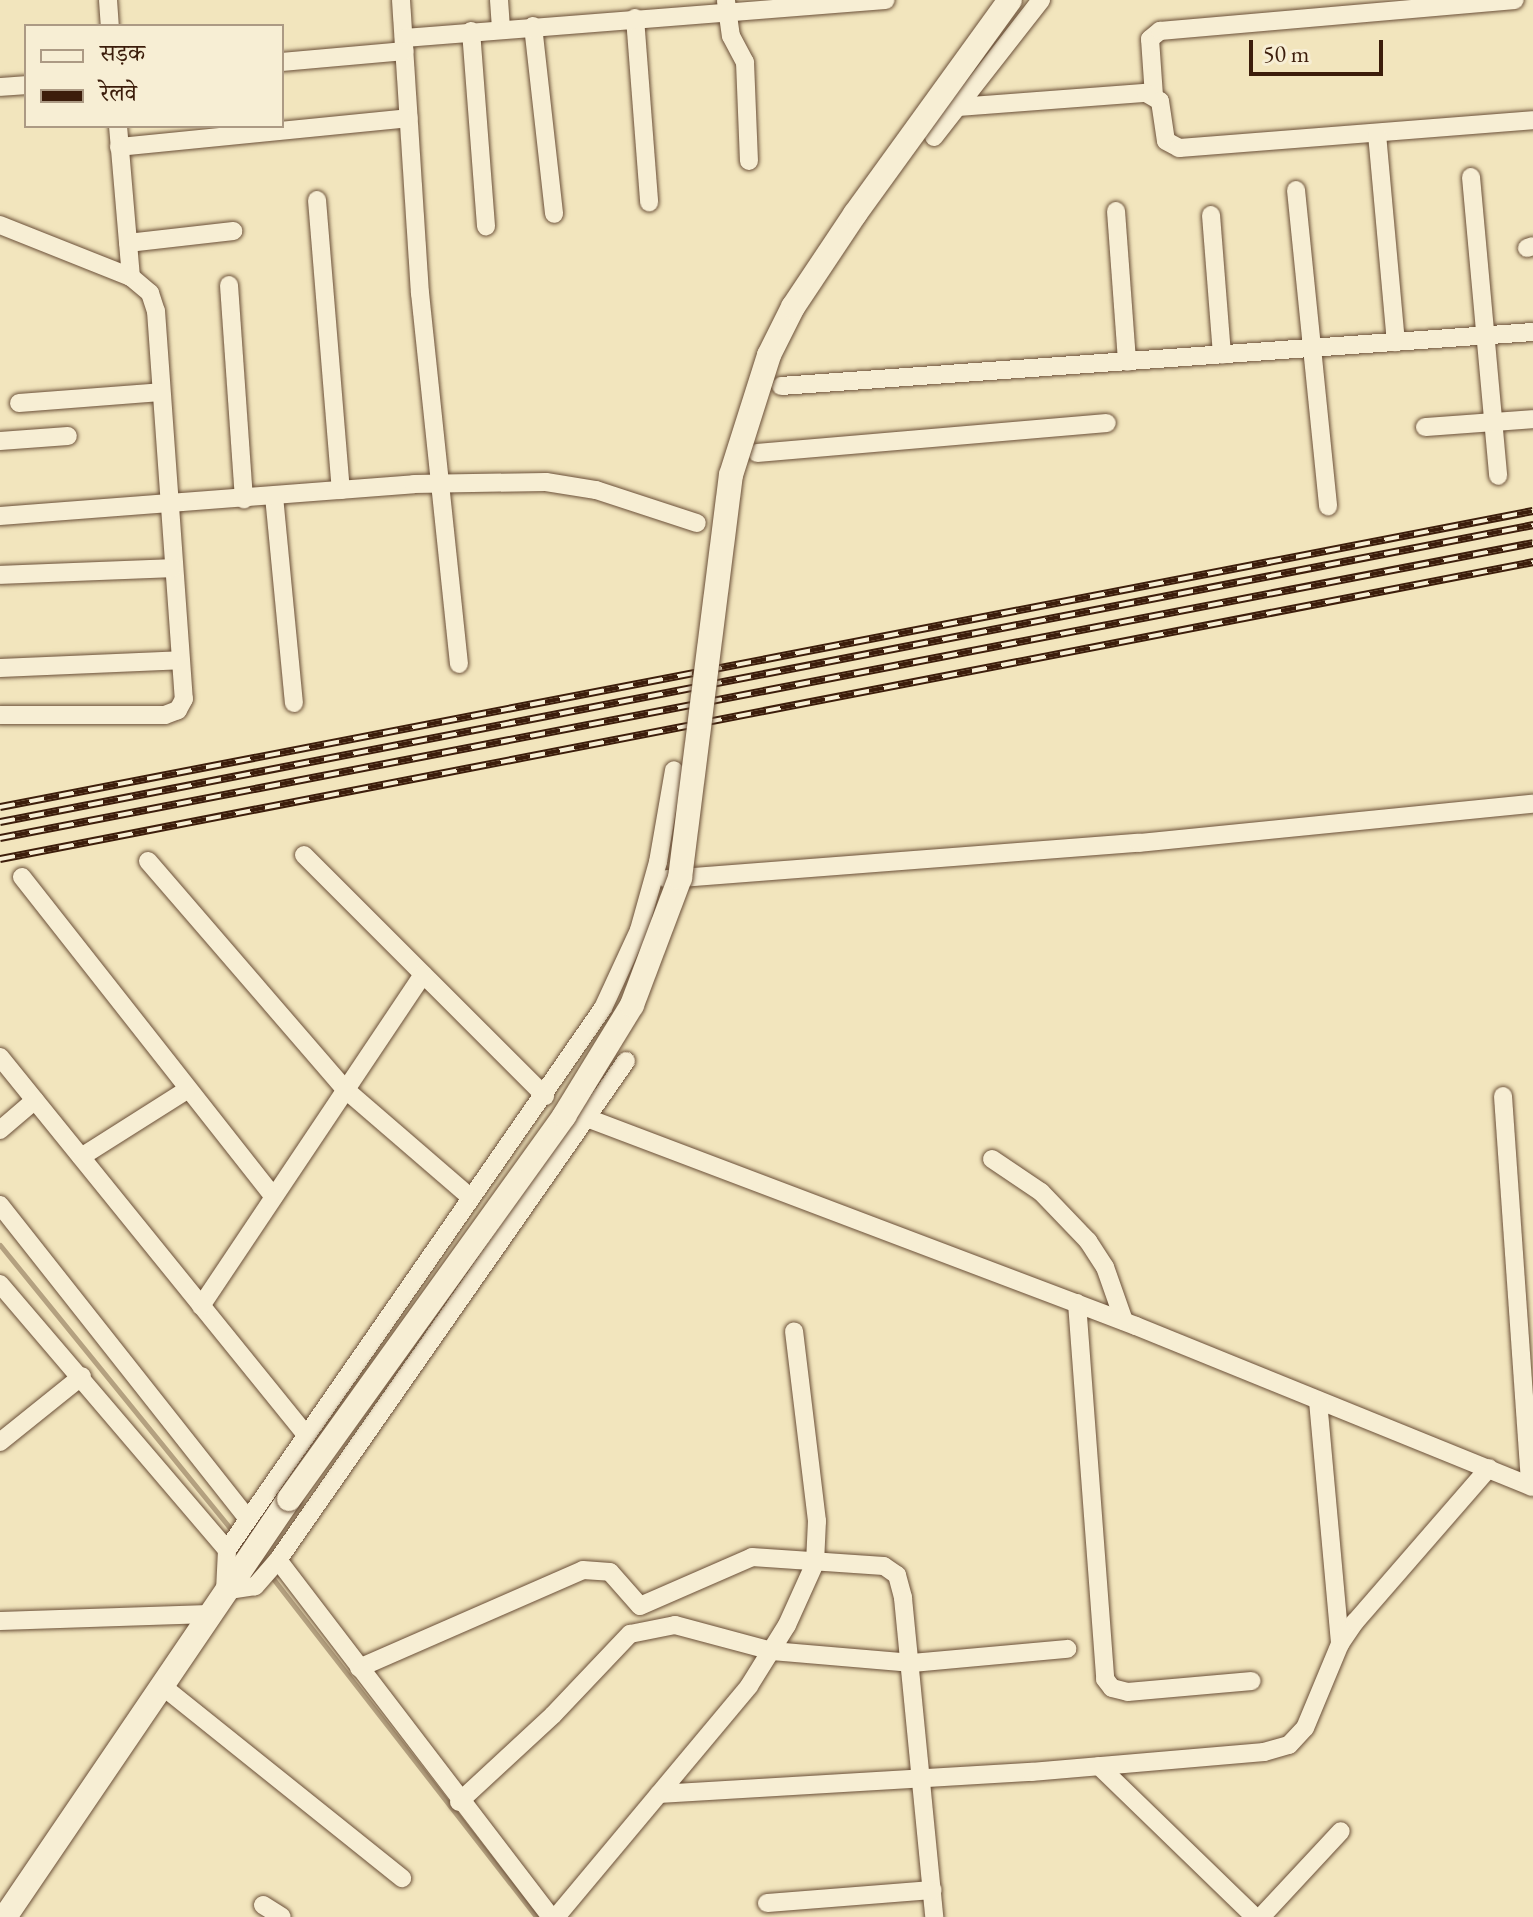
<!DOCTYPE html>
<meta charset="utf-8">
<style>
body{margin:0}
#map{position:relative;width:1533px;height:1917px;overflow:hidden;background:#f2e5bd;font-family:"EB Garamond","Noto Serif Devanagari",serif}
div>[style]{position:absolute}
.stream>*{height:5px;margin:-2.5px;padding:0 2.5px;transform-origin:2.5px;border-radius:2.5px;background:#b4a180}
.roads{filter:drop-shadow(0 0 2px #6a4f38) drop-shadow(0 0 2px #6a4f38)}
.minor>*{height:18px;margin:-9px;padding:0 9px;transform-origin:9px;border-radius:9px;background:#f7eed4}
.tertiary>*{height:24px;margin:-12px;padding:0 12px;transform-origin:12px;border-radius:12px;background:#f7eed4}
.rail>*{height:8px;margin-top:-4px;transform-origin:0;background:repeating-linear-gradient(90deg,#f7eed4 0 15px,#3c1d0b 0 30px);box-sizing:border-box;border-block:2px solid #3c1d0b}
.bridges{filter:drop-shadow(0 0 2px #6a4f38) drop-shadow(0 0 2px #6a4f38)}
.tertiary-bridge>*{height:24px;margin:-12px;padding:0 12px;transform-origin:12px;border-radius:12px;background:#f7eed4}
span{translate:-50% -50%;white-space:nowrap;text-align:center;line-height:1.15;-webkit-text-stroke:6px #f7eed4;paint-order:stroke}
.legend{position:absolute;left:24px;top:24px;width:260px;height:104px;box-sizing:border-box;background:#f7eed4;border:2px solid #ac9a84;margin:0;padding:10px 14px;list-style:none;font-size:24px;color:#3c1d0b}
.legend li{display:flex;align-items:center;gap:16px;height:40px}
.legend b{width:40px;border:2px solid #ac9a84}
.scale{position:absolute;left:1249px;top:40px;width:134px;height:36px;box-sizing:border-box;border:4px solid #3c1d0b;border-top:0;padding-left:10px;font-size:24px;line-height:28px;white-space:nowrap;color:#3c1d0b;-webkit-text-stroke:6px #f7eed4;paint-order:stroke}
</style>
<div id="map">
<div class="stream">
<i style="left:0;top:1245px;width:371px;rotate:50.9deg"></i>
<i style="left:271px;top:1576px;width:432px;rotate:52.1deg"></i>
</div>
<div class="roads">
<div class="minor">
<i style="left:108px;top:0;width:26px;rotate:86deg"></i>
<i style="left:401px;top:0;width:294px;rotate:86.3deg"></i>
<i style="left:420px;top:293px;width:373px;rotate:84deg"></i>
<i style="left:499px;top:0;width:28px;rotate:86deg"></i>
<i style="left:726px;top:1px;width:35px;rotate:82deg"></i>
<i style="left:731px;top:36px;width:30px;rotate:62deg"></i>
<i style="left:745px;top:62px;width:99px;rotate:87.7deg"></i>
<i style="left:635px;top:18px;width:185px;rotate:85.6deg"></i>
<i style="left:533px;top:26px;width:189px;rotate:83.6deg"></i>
<i style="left:471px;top:31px;width:196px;rotate:85.6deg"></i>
<i style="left:404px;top:38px;width:483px;rotate:-4.5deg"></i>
<i style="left:282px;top:62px;width:123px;rotate:-5.1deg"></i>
<i style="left:0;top:87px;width:26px;rotate:-4deg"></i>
<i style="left:1154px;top:96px;width:57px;rotate:-94deg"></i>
<i style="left:1150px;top:39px;width:13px;rotate:-39deg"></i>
<i style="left:1160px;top:31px;width:356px;rotate:-5deg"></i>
<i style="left:958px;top:107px;width:189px;rotate:-4.3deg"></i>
<i style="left:1146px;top:93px;width:16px;rotate:30deg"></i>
<i style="left:1160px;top:101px;width:40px;rotate:81.5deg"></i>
<i style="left:1166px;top:141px;width:15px;rotate:28deg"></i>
<i style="left:1179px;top:148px;width:355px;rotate:-4.5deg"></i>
<i style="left:118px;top:126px;width:152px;rotate:85.1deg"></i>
<i style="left:1377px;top:134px;width:209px;rotate:84.8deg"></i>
<i style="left:934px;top:137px;width:174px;rotate:-52deg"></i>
<i style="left:119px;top:147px;width:291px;rotate:-5.7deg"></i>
<i style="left:1471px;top:177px;width:300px;rotate:84.8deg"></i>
<i style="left:1296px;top:190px;width:318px;rotate:84.2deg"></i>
<i style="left:317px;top:200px;width:291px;rotate:85.3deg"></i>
<i style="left:1116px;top:211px;width:151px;rotate:85.8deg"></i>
<i style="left:1211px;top:215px;width:140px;rotate:85.5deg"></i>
<i style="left:0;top:225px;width:141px;rotate:21.7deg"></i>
<i style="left:131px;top:277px;width:25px;rotate:40deg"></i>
<i style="left:150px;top:293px;width:19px;rotate:72deg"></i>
<i style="left:156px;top:311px;width:389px;rotate:85.9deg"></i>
<i style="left:184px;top:699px;width:13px;rotate:119deg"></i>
<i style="left:178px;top:710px;width:14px;rotate:159deg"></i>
<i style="left:165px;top:715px;width:165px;rotate:180deg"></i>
<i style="left:128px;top:243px;width:106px;rotate:-6.5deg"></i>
<i style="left:1527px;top:248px;width:6px;rotate:-18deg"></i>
<i style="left:229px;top:285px;width:215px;rotate:86deg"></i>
<i style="left:781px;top:386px;width:754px;rotate:-4.11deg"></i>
<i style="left:19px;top:403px;width:142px;rotate:-4.4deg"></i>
<i style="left:1425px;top:427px;width:108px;rotate:-4.2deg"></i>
<i style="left:0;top:441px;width:68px;rotate:-4.2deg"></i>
<i style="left:757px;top:453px;width:351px;rotate:-4.9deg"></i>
<i style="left:274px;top:496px;width:208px;rotate:84.5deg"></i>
<i style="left:0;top:516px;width:415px;rotate:-4.4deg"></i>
<i style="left:414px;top:484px;width:132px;rotate:-0.9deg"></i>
<i style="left:546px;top:482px;width:51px;rotate:9.1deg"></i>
<i style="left:596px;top:490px;width:106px;rotate:18.1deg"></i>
<i style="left:0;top:575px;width:173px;rotate:-2.3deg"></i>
<i style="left:0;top:668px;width:180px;rotate:-2.5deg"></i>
<i style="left:304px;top:855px;width:341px;rotate:45deg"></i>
<i style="left:148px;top:861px;width:303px;rotate:49.2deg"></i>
<i style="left:346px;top:1090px;width:164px;rotate:40.8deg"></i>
<i style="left:22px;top:877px;width:407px;rotate:51.8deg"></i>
<i style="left:667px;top:879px;width:473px;rotate:-4.4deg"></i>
<i style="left:1139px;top:843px;width:396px;rotate:-5.7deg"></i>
<i style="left:0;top:1057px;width:485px;rotate:51deg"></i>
<i style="left:626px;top:1061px;width:608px;rotate:124.89deg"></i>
<i style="left:278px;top:1560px;width:35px;rotate:131deg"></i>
<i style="left:255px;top:1586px;width:30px;rotate:171deg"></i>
<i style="left:225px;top:1591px;width:41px;rotate:-87.2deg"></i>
<i style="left:227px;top:1550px;width:660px;rotate:-55.25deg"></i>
<i style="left:603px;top:1008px;width:86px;rotate:-65.2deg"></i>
<i style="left:639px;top:930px;width:71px;rotate:-74.4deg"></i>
<i style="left:658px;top:862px;width:93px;rotate:-80.1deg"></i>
<i style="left:1503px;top:1096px;width:391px;rotate:86deg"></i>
<i style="left:587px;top:1118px;width:587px;rotate:20.75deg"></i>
<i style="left:1136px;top:1326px;width:428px;rotate:22.1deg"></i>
<i style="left:0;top:1130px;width:46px;rotate:-40.6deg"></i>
<i style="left:81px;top:1157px;width:125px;rotate:-32.3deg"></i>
<i style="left:992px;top:1159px;width:59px;rotate:34deg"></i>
<i style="left:1041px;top:1192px;width:68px;rotate:46.2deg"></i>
<i style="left:1088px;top:1241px;width:31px;rotate:57deg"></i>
<i style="left:1105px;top:1267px;width:57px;rotate:70.6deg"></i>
<i style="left:0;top:1205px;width:400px;rotate:51.7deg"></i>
<i style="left:0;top:1284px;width:350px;rotate:49.5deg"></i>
<i style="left:1077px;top:1303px;width:377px;rotate:85.7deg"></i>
<i style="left:1105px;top:1679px;width:11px;rotate:52deg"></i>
<i style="left:1112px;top:1688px;width:16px;rotate:14deg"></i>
<i style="left:1128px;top:1692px;width:124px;rotate:-5.1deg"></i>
<i style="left:201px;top:1306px;width:399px;rotate:-56.2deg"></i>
<i style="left:1318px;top:1401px;width:244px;rotate:84.8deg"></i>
<i style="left:0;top:1442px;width:105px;rotate:-38.8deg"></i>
<i style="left:278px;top:1560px;width:449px;rotate:52.6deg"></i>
<i style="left:0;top:1621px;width:209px;rotate:-1.9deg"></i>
<i style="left:359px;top:1668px;width:244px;rotate:-23.6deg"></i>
<i style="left:583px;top:1570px;width:27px;rotate:4deg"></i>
<i style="left:610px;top:1572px;width:45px;rotate:48.6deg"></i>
<i style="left:640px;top:1606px;width:122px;rotate:-23.6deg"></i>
<i style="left:752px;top:1557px;width:132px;rotate:3.9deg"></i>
<i style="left:884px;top:1566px;width:16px;rotate:35deg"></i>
<i style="left:897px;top:1575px;width:24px;rotate:75deg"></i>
<i style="left:903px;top:1598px;width:321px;rotate:84.4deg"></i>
<i style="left:161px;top:1685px;width:309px;rotate:38.7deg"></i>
<i style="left:1099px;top:1766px;width:217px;rotate:44.1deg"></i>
<i style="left:659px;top:1794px;width:373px;rotate:-3.4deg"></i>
<i style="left:1031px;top:1772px;width:234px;rotate:-4.9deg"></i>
<i style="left:1264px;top:1752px;width:26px;rotate:-16deg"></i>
<i style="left:1289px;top:1745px;width:23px;rotate:-47deg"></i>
<i style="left:1305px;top:1728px;width:91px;rotate:-67.4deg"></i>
<i style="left:1340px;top:1644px;width:27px;rotate:-56deg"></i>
<i style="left:1355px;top:1622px;width:204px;rotate:-49deg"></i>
<i style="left:459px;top:1802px;width:128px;rotate:-42.8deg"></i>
<i style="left:553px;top:1715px;width:112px;rotate:-46.5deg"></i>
<i style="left:630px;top:1634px;width:46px;rotate:-11.3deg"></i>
<i style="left:675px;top:1625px;width:100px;rotate:15deg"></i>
<i style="left:772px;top:1651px;width:141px;rotate:4.9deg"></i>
<i style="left:912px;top:1663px;width:156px;rotate:-5.2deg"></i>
<i style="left:767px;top:1903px;width:166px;rotate:-4.5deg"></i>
<i style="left:263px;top:1905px;width:22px;rotate:32deg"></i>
<i style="left:556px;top:1917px;width:301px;rotate:-50.1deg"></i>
<i style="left:749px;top:1686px;width:72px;rotate:-58.1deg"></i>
<i style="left:787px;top:1625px;width:68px;rotate:-65.7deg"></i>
<i style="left:815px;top:1563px;width:42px;rotate:-87.3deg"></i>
<i style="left:817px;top:1521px;width:191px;rotate:-96.9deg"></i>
<i style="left:1261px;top:1917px;width:117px;rotate:-47.1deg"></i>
</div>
<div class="tertiary">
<i style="left:5px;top:1917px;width:505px;rotate:-55.81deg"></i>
</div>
</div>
<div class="rail">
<i style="left:0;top:807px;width:1561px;rotate:-10.93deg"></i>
<i style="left:0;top:822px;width:1562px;rotate:-10.96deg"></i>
<i style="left:0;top:838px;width:1561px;rotate:-10.89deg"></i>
<i style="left:0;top:859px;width:1562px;rotate:-10.96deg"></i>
</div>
<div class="bridges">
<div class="tertiary-bridge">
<i style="left:289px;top:1499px;width:472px;rotate:-54.3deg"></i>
<i style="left:564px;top:1116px;width:130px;rotate:-58.5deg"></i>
<i style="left:632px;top:1005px;width:136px;rotate:-69.3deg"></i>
<i style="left:680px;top:878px;width:406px;rotate:-82.8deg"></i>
<i style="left:731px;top:475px;width:126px;rotate:-72.4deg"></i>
<i style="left:769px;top:355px;width:54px;rotate:-63.4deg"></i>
<i style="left:793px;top:307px;width:112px;rotate:-56.3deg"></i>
<i style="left:855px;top:214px;width:264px;rotate:-54.1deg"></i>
</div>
</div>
<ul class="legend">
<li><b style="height:10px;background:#f7eed4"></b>सड़क</li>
<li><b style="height:10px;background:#3c1d0b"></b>रेलवे</li>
</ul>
<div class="scale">50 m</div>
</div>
